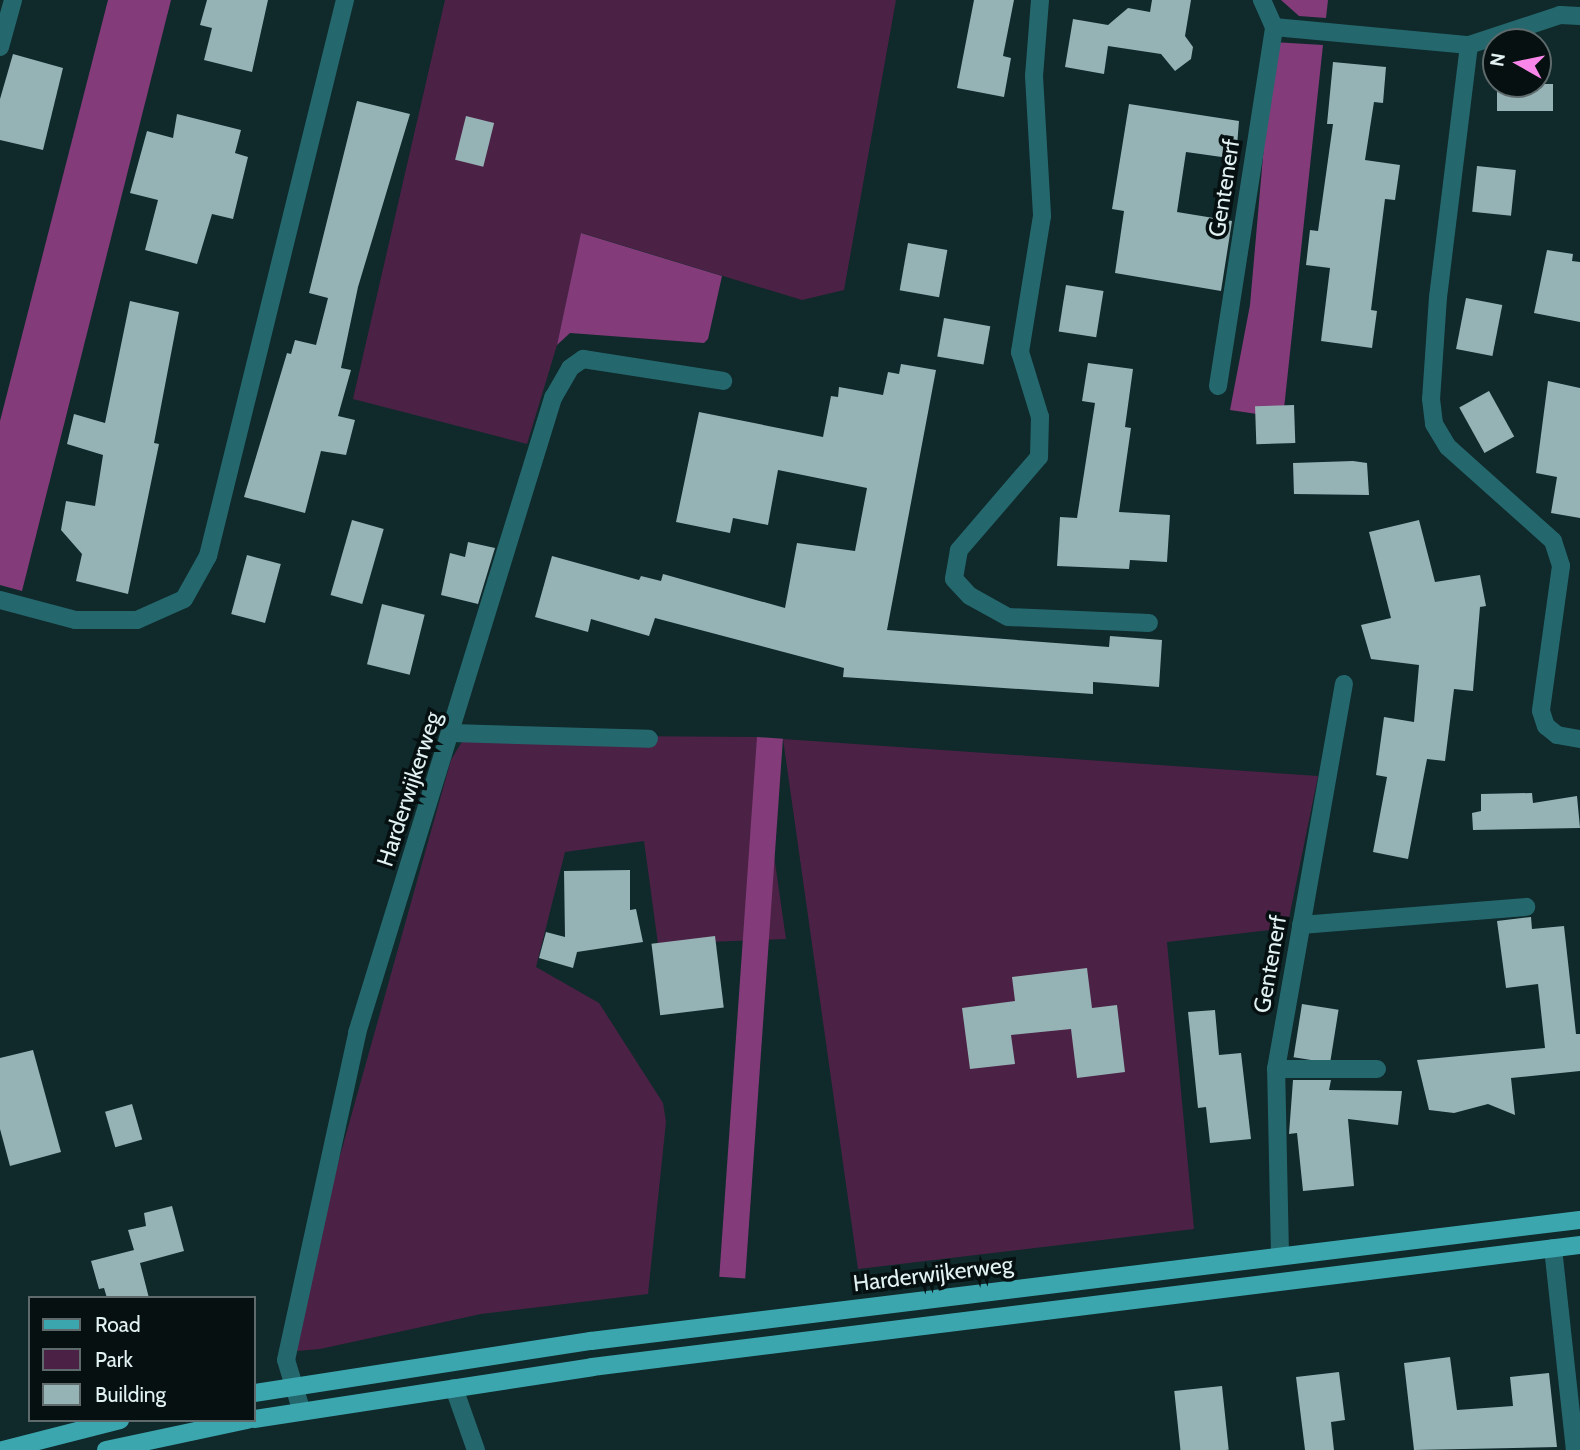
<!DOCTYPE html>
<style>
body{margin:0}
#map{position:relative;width:1580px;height:1450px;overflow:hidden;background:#10292b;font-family:Cabin,sans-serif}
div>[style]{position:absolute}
.green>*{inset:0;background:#4b2245}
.forest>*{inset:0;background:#833b7a;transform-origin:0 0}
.building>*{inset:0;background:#95b2b5;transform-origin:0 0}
.service>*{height:18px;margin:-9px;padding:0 9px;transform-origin:9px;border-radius:9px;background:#24686e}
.minor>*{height:18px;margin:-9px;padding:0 9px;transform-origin:9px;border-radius:9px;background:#24686e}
.primary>*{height:18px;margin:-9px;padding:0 9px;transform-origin:9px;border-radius:9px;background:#3ca6af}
span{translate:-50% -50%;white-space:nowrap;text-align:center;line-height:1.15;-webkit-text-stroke:7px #061011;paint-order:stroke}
.street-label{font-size:23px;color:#e2f1f2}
.legend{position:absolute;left:28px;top:1296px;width:228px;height:126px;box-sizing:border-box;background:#061011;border:2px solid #5e6a6b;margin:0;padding:9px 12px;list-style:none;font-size:21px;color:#e2f1f2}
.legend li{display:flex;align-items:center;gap:14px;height:35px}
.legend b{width:35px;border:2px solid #5e6a6b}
.north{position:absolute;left:1482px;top:28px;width:70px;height:70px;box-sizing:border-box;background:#061011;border:2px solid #5e6a6b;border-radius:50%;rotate:279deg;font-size:19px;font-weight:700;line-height:28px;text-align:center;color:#e2f1f2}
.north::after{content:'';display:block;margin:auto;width:24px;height:32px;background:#f987e9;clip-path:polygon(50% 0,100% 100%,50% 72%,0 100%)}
</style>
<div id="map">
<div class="green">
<i style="clip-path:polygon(445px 0,896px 0,844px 290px,802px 300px,582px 233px,557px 345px,527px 444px,353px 399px)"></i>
<i style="clip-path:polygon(466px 735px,757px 737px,786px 939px,658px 944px,644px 841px,565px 852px,536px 967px,599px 1003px,663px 1103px,666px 1122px,648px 1294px,481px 1314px,320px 1349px,285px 1352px,451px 760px)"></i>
<i style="clip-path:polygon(783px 739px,1318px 776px,1287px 928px,1167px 942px,1194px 1229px,858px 1269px)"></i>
</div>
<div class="forest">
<i style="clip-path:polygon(108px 0,171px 0,22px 591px,0 585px,0 421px)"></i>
<i style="clip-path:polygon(1281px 0,1328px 0,1326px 18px,1299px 16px)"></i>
<i style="clip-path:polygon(1273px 42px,1323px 45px,1283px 418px,1230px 410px,1250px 305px)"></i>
<i style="clip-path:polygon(581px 233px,722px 276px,708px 339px,704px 343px,570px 333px,557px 345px)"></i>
<i style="left:757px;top:737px;width:26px;height:541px;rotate:4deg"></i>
</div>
<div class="building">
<i style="clip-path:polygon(207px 0,268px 0,252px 72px,204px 60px,212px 28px,200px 25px)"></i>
<i style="clip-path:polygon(974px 0,1014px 0,1003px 56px,1011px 58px,1004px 97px,957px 88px)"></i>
<i style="clip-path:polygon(1152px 0,1191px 0,1185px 36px,1193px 47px,1191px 59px,1175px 71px,1161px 54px,1108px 46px,1104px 74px,1065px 67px,1073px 19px,1108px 25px,1128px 8px,1150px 12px)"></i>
<i style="clip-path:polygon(13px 54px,63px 68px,43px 150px,0 140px,0 99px)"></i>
<i style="clip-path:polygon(1333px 62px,1386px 67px,1383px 103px,1374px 102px,1365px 160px,1400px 165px,1395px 200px,1385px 199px,1371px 310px,1377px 311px,1372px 348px,1321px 341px,1330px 268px,1306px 265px,1310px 230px,1318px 231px,1333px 124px,1327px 124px)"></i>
<i style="left:1497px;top:84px;width:56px;height:27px"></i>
<i style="clip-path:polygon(357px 101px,410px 114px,358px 287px,341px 368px,351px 370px,338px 416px,355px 420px,346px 455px,321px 451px,305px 513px,244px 497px,287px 353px,291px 354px,295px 340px,316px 345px,328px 298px,309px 293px)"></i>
<i style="clip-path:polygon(1129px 104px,1239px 121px,1236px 159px,1186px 152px,1177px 212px,1232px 221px,1221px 291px,1115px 273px,1124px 211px,1112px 209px)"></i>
<i style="clip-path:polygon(177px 114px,241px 130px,235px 153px,248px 157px,233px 219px,212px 214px,197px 264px,145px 250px,158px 200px,130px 193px,147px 131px,173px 138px)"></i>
<i style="left:466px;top:116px;width:29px;height:45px;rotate:14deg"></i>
<i style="left:1477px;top:166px;width:39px;height:46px;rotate:6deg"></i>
<i style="left:908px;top:243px;width:40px;height:48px;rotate:10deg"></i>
<i style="clip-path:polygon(1547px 250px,1573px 254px,1572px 261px,1580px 262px,1580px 322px,1534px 313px)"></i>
<i style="left:1066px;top:285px;width:38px;height:47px;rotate:9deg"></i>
<i style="left:1466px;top:298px;width:37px;height:52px;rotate:11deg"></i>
<i style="clip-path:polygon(130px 301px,179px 312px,154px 443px,159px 444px,128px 594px,76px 581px,82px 554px,61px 530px,66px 501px,95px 506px,103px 455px,67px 444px,74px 414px,105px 423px)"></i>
<i style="left:944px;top:318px;width:47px;height:39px;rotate:10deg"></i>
<i style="clip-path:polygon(1088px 363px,1133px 369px,1125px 427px,1131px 428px,1119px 512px,1170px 515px,1167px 562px,1130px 560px,1129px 569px,1057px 566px,1060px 517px,1077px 518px,1095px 403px,1082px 401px)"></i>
<i style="clip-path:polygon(901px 364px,936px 370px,887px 630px,1109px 647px,1110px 636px,1162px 640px,1159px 687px,1093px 682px,1093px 694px,843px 677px,844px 668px,655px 618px,649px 636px,591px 619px,588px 632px,535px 617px,552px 556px,639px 580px,641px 576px,661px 581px,663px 574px,785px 608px,797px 543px,855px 551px,867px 488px,778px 470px,768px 525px,733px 518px,730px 533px,676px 522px,699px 412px,823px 437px,831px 396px,838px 397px,839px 387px,883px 395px,888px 372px,899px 374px)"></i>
<i style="clip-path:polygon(1548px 381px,1580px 388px,1580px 518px,1551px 513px,1557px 477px,1536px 473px)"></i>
<i style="left:1489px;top:391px;width:52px;height:34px;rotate:61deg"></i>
<i style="left:1294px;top:405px;width:38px;height:39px;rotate:88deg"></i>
<i style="clip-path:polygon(1353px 461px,1367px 463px,1369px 495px,1294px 494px,1293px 463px)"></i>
<i style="left:352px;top:520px;width:33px;height:78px;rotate:16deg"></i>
<i style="clip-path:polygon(1419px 520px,1435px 582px,1480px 575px,1486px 606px,1480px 607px,1473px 691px,1454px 689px,1445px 761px,1427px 759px,1408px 859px,1373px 852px,1387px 777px,1376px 775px,1384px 717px,1414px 722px,1419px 665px,1371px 659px,1361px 625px,1391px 618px,1369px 532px)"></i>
<i style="clip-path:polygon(468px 542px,495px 548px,478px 604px,441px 595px,450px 553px,465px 557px)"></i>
<i style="left:247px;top:555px;width:35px;height:61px;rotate:15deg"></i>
<i style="left:382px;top:604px;width:44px;height:62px;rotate:14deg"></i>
<i style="clip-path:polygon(1532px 793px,1533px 803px,1577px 796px,1580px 828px,1473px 830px,1472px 813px,1481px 811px,1481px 794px)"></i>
<i style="clip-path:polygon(630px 870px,630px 910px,636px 909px,643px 942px,577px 952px,573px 968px,539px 958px,546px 932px,565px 937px,564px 871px)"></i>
<i style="clip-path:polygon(1531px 917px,1532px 929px,1564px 926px,1576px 1034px,1580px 1034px,1580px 1071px,1511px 1078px,1515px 1115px,1488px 1104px,1454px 1113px,1429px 1110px,1417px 1060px,1545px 1048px,1538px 984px,1506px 988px,1497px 921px)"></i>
<i style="left:715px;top:936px;width:72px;height:64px;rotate:83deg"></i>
<i style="clip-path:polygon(1087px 968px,1092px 1008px,1117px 1005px,1125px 1072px,1077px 1078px,1071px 1029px,1011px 1035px,1015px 1064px,970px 1069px,962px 1008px,1015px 1001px,1012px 977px)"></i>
<i style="left:1302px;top:1004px;width:37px;height:54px;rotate:9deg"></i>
<i style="clip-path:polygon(1215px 1010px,1219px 1055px,1241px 1053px,1251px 1139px,1210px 1143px,1206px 1107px,1198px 1108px,1188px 1012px)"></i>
<i style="clip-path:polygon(33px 1050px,61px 1152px,10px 1166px,0 1129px,0 1058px)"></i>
<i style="clip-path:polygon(1293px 1080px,1331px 1080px,1329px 1090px,1402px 1091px,1398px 1125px,1348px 1119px,1354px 1186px,1303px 1191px,1297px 1133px,1289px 1134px)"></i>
<i style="left:132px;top:1104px;width:37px;height:28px;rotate:74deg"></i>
<i style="clip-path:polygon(172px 1206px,184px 1251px,140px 1263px,149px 1298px,107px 1298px,104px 1288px,99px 1289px,91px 1261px,134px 1250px,128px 1230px,146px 1226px,144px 1213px)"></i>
<i style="clip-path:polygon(1450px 1357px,1457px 1410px,1513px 1406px,1510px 1377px,1549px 1373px,1557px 1447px,1414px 1450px,1404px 1363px)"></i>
<i style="clip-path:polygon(1339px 1372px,1345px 1420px,1331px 1422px,1334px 1450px,1305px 1450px,1296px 1377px)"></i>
<i style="left:1222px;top:1386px;width:64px;height:48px;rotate:84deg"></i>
</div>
<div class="service">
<i style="left:1040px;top:0;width:76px;rotate:94.5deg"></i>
<i style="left:1034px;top:76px;width:140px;rotate:86.7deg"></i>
<i style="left:1042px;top:216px;width:138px;rotate:99.2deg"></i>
<i style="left:1020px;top:352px;width:68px;rotate:72.9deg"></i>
<i style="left:1040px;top:417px;width:40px;rotate:91.4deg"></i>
<i style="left:1039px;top:457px;width:123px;rotate:130.7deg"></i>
<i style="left:959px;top:550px;width:29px;rotate:100deg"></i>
<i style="left:954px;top:579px;width:23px;rotate:47deg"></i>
<i style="left:970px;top:596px;width:43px;rotate:28.9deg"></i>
<i style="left:1008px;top:617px;width:141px;rotate:2.4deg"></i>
<i style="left:1274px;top:27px;width:196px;rotate:5.3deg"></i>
<i style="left:1469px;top:45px;width:96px;rotate:-18.2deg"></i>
<i style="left:1560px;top:15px;width:20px;rotate:3deg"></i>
<i style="left:1469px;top:45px;width:254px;rotate:97deg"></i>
<i style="left:1438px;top:297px;width:102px;rotate:93.9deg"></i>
<i style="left:1431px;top:399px;width:25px;rotate:83deg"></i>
<i style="left:1434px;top:424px;width:27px;rotate:59deg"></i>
<i style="left:1448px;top:447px;width:141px;rotate:41.8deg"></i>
<i style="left:1553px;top:541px;width:26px;rotate:72deg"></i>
<i style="left:1561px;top:566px;width:146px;rotate:97.9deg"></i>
<i style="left:1541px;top:711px;width:16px;rotate:72deg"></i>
<i style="left:1546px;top:726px;width:14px;rotate:39deg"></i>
<i style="left:1557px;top:735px;width:23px;rotate:10deg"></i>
<i style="left:0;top:47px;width:49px;rotate:-74.5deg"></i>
<i style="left:0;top:600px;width:78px;rotate:14.9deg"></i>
<i style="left:75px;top:620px;width:62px"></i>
<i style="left:137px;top:620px;width:51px;rotate:-24.1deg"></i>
<i style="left:184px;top:599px;width:49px;rotate:-60.8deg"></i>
<i style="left:208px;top:556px;width:573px;rotate:-76.16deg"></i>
<i style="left:452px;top:733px;width:197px;rotate:1.7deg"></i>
<i style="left:1301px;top:925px;width:226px;rotate:-4.6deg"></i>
<i style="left:1276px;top:1069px;width:101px"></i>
<i style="left:1553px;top:1248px;width:203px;rotate:83.8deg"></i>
<i style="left:1280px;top:1255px;width:186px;rotate:-91.2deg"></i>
<i style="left:1276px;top:1069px;width:391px;rotate:-80deg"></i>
<i style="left:454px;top:1388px;width:66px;rotate:70.5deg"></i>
<i style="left:301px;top:1409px;width:51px;rotate:-107deg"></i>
<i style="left:286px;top:1360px;width:335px;rotate:-77.7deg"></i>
<i style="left:357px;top:1033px;width:665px;rotate:-72.85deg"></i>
<i style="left:553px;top:398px;width:34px;rotate:-60deg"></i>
<i style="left:570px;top:368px;width:16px;rotate:-35deg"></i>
<i style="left:583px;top:359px;width:142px;rotate:8.9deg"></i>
</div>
<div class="minor">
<i style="left:1218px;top:386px;width:363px;rotate:-81.1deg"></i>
<i style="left:1274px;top:27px;width:30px;rotate:-114deg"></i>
</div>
<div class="primary">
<i style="left:254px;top:1393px;width:341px;rotate:-8.8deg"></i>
<i style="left:591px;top:1341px;width:996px;rotate:-6.98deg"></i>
<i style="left:254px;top:1419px;width:342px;rotate:-8.7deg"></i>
<i style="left:592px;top:1367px;width:996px;rotate:-7.04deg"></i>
<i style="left:3px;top:1450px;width:121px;rotate:-14.4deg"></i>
<i style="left:106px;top:1450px;width:144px;rotate:-12deg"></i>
</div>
<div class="street-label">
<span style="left:1224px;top:188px;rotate:-81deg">Gentenerf</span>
<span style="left:409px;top:789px;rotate:-72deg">Harderwijkerweg</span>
<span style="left:1270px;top:964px;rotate:-80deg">Gentenerf</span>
<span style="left:933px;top:1274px;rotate:-7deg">Harderwijkerweg</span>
</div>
<ul class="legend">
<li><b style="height:9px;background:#3ca6af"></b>Road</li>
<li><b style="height:19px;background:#4b2245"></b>Park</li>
<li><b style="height:19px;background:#95b2b5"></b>Building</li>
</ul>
<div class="north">N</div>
</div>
